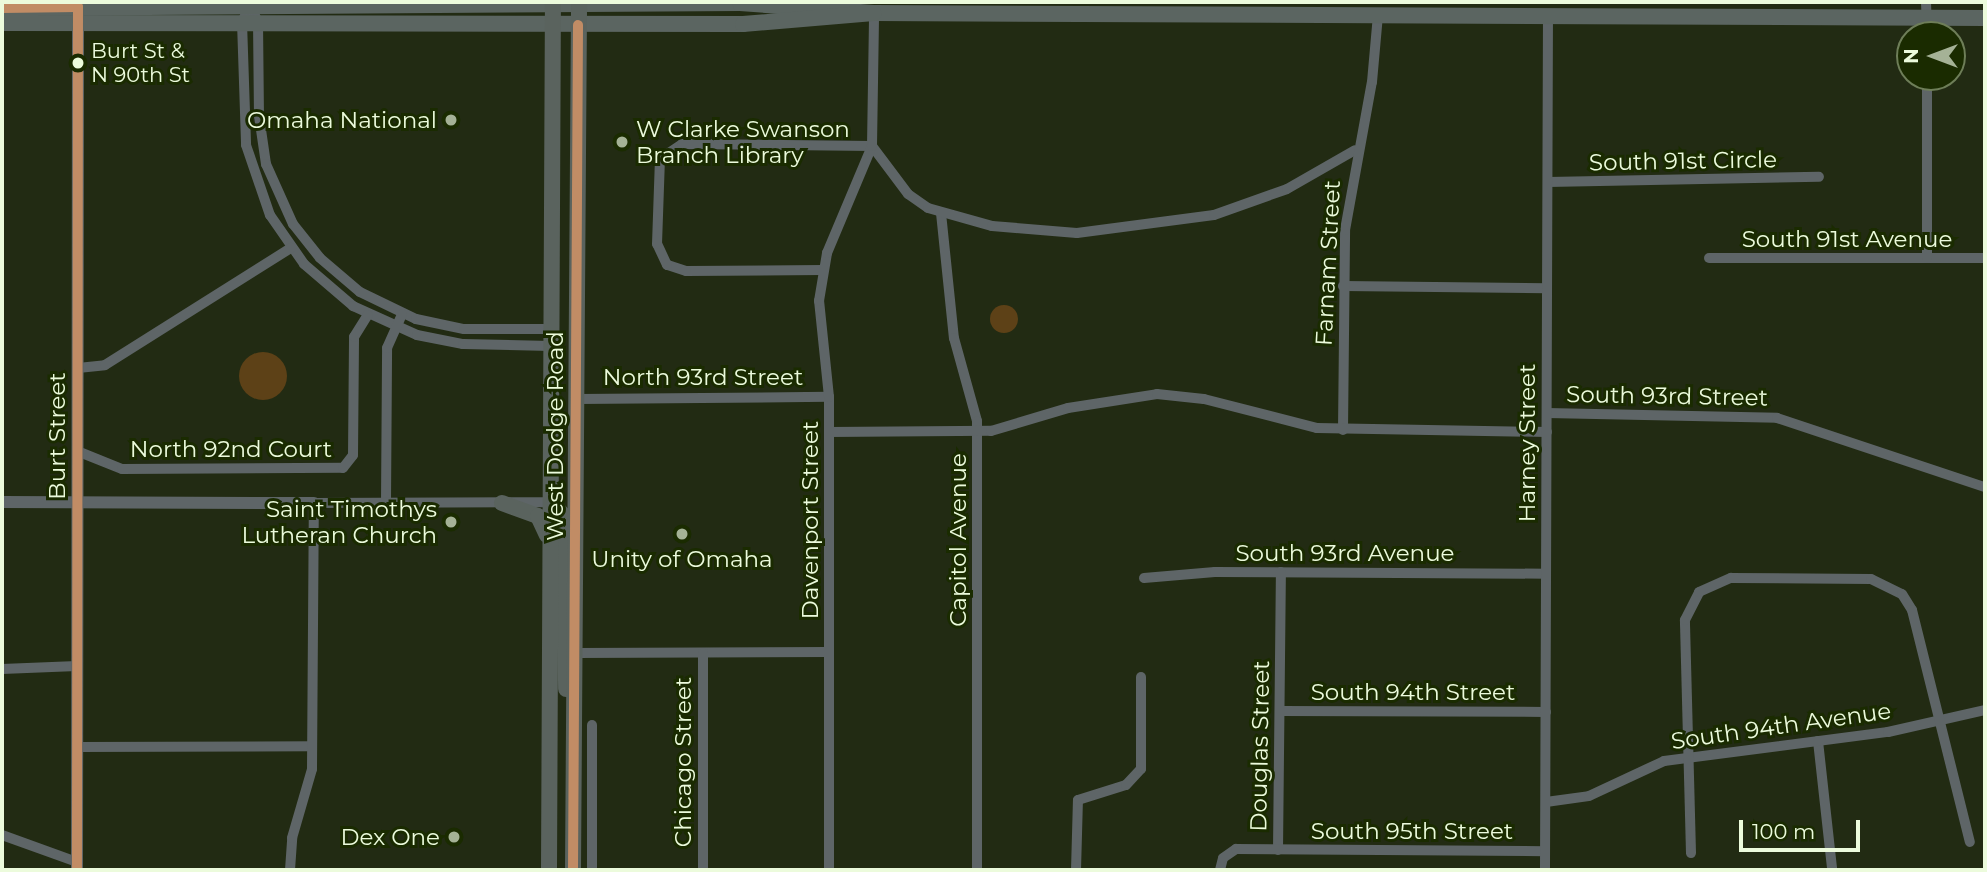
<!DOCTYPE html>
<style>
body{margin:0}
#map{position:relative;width:1987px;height:872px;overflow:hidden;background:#222b13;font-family:Montserrat,sans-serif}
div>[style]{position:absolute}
.green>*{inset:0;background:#5d4117}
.round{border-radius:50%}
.minor>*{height:10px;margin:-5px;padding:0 5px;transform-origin:5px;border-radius:5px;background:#5e6567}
.tertiary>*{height:12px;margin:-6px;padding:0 6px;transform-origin:6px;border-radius:6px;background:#5e6567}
.primary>*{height:16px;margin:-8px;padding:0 8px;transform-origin:8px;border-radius:8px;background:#5b6561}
.trunk>*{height:16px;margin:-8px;padding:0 8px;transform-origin:8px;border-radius:8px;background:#5a635e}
.bus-1>*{height:10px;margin:-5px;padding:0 5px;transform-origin:5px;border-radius:5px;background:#c18c65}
.dots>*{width:19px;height:19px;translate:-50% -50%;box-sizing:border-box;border:4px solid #1a2b00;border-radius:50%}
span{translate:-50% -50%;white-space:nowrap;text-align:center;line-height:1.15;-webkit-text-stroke:6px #1a2b00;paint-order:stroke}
.bus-label{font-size:21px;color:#ecfbdc}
.left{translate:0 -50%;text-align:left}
.poi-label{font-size:23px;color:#ecfbdc}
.right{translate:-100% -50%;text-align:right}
.street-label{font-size:23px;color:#ecfbdc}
.frame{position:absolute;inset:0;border:4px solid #ecfbdc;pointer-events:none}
.north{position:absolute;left:1896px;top:21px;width:70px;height:70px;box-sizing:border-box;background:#1a2b00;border:2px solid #6e7e58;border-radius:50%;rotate:270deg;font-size:19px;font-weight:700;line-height:28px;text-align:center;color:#ecfbdc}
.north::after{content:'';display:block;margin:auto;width:24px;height:32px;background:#a5b296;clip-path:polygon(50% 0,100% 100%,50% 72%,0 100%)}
.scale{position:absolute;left:1739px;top:820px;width:121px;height:32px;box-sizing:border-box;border:4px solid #ecfbdc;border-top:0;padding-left:9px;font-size:21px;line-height:24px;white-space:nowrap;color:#ecfbdc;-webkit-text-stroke:5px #1a2b00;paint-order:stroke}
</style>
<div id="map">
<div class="green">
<i class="round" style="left:990px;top:305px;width:28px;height:28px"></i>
<i class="round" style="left:239px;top:352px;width:48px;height:48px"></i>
</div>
<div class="minor">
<i style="left:1926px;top:2px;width:33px;rotate:88deg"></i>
<i style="left:250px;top:6px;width:18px;rotate:117deg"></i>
<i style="left:242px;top:22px;width:123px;rotate:88.1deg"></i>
<i style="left:246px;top:145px;width:74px;rotate:71.1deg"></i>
<i style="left:270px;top:215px;width:60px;rotate:55.2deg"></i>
<i style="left:304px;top:264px;width:65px;rotate:40.6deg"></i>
<i style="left:353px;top:306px;width:70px;rotate:24.4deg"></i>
<i style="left:417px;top:335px;width:47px;rotate:11.1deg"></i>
<i style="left:463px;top:344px;width:88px;rotate:1.3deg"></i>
<i style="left:250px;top:6px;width:18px;rotate:63deg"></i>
<i style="left:258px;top:22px;width:94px;rotate:89.4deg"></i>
<i style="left:259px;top:116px;width:49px;rotate:81.7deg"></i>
<i style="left:266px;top:164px;width:66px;rotate:65.8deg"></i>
<i style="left:293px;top:224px;width:43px;rotate:51.5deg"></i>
<i style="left:320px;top:258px;width:52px;rotate:40.4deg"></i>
<i style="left:360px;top:292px;width:62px;rotate:25.7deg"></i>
<i style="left:416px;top:319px;width:49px;rotate:11.8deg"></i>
<i style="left:464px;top:329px;width:87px"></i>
<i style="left:1548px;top:182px;width:271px;rotate:-1.1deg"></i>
<i style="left:941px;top:213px;width:126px;rotate:84.1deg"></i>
<i style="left:954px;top:338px;width:86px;rotate:74.5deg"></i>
<i style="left:977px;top:421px;width:449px;rotate:90deg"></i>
<i style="left:1709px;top:258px;width:276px"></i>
<i style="left:1927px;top:258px;width:181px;rotate:-90deg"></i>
<i style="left:823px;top:270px;width:137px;rotate:179.6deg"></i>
<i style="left:686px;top:271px;width:20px;rotate:-162deg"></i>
<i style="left:667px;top:265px;width:23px;rotate:-115deg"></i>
<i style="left:657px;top:244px;width:85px;rotate:-88deg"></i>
<i style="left:660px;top:159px;width:27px;rotate:-34deg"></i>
<i style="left:682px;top:144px;width:190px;rotate:0.6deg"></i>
<i style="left:872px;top:146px;width:60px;rotate:53.1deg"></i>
<i style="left:908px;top:194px;width:24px;rotate:35deg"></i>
<i style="left:928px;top:208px;width:66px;rotate:15.7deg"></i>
<i style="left:992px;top:226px;width:85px;rotate:4.7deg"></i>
<i style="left:1077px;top:233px;width:138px;rotate:-7.5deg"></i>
<i style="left:1214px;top:215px;width:77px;rotate:-19.6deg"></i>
<i style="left:1287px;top:189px;width:78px;rotate:-29.8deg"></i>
<i style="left:1343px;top:286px;width:204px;rotate:0.6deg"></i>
<i style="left:78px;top:368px;width:27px;rotate:-6deg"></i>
<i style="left:105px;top:365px;width:220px;rotate:-32.2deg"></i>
<i style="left:578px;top:399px;width:251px;rotate:-0.5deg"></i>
<i style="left:1547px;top:413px;width:230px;rotate:1.2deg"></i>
<i style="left:1777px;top:418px;width:219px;rotate:18.4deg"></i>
<i style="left:1343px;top:430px;width:200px;rotate:-89.4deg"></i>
<i style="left:1345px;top:230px;width:150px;rotate:-79.7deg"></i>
<i style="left:1372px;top:82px;width:67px;rotate:-84.9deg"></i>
<i style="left:829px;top:432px;width:162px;rotate:-0.4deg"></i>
<i style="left:991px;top:431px;width:80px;rotate:-16.6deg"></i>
<i style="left:1068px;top:408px;width:90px;rotate:-8.9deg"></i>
<i style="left:1157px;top:394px;width:47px;rotate:6.1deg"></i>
<i style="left:1204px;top:399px;width:117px;rotate:14.4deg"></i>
<i style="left:1317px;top:428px;width:230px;rotate:1deg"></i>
<i style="left:77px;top:451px;width:48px;rotate:21.8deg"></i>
<i style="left:122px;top:469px;width:221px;rotate:-0.3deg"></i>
<i style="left:343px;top:468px;width:16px;rotate:-52deg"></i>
<i style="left:353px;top:455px;width:118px;rotate:-89.5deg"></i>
<i style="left:354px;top:337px;width:26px;rotate:-58deg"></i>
<i style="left:386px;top:503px;width:155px;rotate:-89.6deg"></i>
<i style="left:387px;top:348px;width:37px;rotate:-66deg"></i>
<i style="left:1144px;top:578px;width:71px;rotate:-4.8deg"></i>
<i style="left:1215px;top:572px;width:331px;rotate:0.3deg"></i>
<i style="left:576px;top:653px;width:253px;rotate:-0.2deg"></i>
<i style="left:703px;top:653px;width:217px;rotate:90deg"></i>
<i style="left:2px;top:669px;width:75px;rotate:-2.3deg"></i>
<i style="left:1280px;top:711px;width:266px;rotate:0.2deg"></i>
<i style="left:1818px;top:741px;width:128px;rotate:83.7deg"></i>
<i style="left:77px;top:747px;width:235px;rotate:-0.2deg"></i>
<i style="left:1546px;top:802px;width:43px;rotate:-7.9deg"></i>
<i style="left:1589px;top:796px;width:83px;rotate:-25deg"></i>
<i style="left:1664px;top:761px;width:226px;rotate:-7.4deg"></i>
<i style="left:1888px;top:732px;width:99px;rotate:-12.8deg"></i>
<i style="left:2px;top:835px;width:80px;rotate:19.8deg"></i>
<i style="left:1278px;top:850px;width:278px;rotate:-89.4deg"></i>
<i style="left:1691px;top:853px;width:233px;rotate:-91.5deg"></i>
<i style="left:1685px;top:620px;width:31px;rotate:-63deg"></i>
<i style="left:1699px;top:592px;width:35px;rotate:-24deg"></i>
<i style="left:1731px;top:578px;width:140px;rotate:0.4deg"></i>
<i style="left:1871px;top:579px;width:34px;rotate:26deg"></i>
<i style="left:1902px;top:594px;width:19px;rotate:58deg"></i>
<i style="left:1912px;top:610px;width:239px;rotate:76deg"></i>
<i style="left:290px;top:870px;width:32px;rotate:-86deg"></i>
<i style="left:292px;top:838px;width:72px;rotate:-73.8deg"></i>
<i style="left:312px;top:769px;width:266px;rotate:-89.6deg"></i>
<i style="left:314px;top:503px;width:237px;rotate:-0.2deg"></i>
<i style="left:592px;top:870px;width:145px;rotate:-90deg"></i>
<i style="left:829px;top:870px;width:473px;rotate:-90deg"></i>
<i style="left:829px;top:397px;width:97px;rotate:-95.9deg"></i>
<i style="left:819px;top:301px;width:49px;rotate:-80.5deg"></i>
<i style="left:827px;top:253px;width:116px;rotate:-67.2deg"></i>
<i style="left:872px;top:146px;width:133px;rotate:-89.1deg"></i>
<i style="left:1076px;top:870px;width:70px;rotate:-88.4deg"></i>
<i style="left:1078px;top:800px;width:50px;rotate:-17.4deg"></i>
<i style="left:1126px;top:785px;width:22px;rotate:-47deg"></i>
<i style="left:1141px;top:769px;width:92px;rotate:-90deg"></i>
<i style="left:1220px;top:870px;width:12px;rotate:-76deg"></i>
<i style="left:1223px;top:858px;width:16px;rotate:-35deg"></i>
<i style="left:1236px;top:849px;width:309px;rotate:0.4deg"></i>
<i style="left:1545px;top:870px;width:854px;rotate:-89.8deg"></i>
</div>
<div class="tertiary">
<i style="left:2px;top:502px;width:312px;rotate:0.2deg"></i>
<i style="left:77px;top:870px;width:853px;rotate:-89.93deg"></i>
</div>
<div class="primary">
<i style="left:2px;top:8px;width:738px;rotate:-0.39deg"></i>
<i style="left:740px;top:3px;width:134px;rotate:4.3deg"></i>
<i style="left:874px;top:13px;width:1111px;rotate:0.26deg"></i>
<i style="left:2px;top:23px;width:741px;rotate:0.08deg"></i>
<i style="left:743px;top:24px;width:131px;rotate:-4.8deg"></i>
</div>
<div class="trunk">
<i style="left:551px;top:502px;width:19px;rotate:47deg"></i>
<i style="left:564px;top:516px;width:173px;rotate:89.3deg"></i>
<i style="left:502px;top:503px;width:38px;rotate:20deg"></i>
<i style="left:538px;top:516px;width:21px;rotate:65deg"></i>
<i style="left:549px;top:870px;width:868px;rotate:-89.74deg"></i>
<i style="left:573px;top:870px;width:868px;rotate:-89.6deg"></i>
</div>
<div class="bus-1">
<i style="left:2px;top:8px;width:76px;rotate:-0.8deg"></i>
<i style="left:78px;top:7px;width:863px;rotate:90.07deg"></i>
<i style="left:573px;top:870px;width:845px;rotate:-89.66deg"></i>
</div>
<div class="dots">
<i style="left:78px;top:63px;background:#ecfbdc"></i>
<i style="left:451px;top:120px;background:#a5b296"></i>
<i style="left:622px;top:142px;background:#a5b296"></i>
<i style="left:451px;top:522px;background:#a5b296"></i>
<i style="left:682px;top:534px;background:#a5b296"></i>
<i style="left:454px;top:837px;background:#a5b296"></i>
</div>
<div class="bus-label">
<span class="left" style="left:91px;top:63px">Burt St &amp;<br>N 90th St</span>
</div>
<div class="poi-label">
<span class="right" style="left:437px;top:120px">Omaha National</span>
<span class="left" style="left:636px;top:142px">W Clarke Swanson<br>Branch Library</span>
<span class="right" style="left:437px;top:522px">Saint Timothys<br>Lutheran Church</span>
<span style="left:682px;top:559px">Unity of Omaha</span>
<span class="right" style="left:440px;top:837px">Dex One</span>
</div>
<div class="street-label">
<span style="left:1683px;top:161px;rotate:-1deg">South 91st Circle</span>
<span style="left:1847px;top:239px">South 91st Avenue</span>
<span style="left:1328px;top:263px;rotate:-87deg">Farnam Street</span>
<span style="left:703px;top:377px">North 93rd Street</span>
<span style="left:1667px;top:396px;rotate:1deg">South 93rd Street</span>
<span style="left:57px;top:436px;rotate:-90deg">Burt Street</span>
<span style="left:555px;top:436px;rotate:-90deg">West Dodge Road</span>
<span style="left:1527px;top:443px;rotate:-90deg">Harney Street</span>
<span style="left:231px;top:449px">North 92nd Court</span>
<span style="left:810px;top:520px;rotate:-90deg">Davenport Street</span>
<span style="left:958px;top:540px;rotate:-90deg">Capitol Avenue</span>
<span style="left:1345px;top:553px">South 93rd Avenue</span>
<span style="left:1413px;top:692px">South 94th Street</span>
<span style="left:1781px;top:726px;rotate:-8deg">South 94th Avenue</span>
<span style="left:1260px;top:746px;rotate:-89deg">Douglas Street</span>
<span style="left:683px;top:762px;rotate:-90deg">Chicago Street</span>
<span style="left:1412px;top:831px">South 95th Street</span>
</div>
<div class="frame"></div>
<div class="north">N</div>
<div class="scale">100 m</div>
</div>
